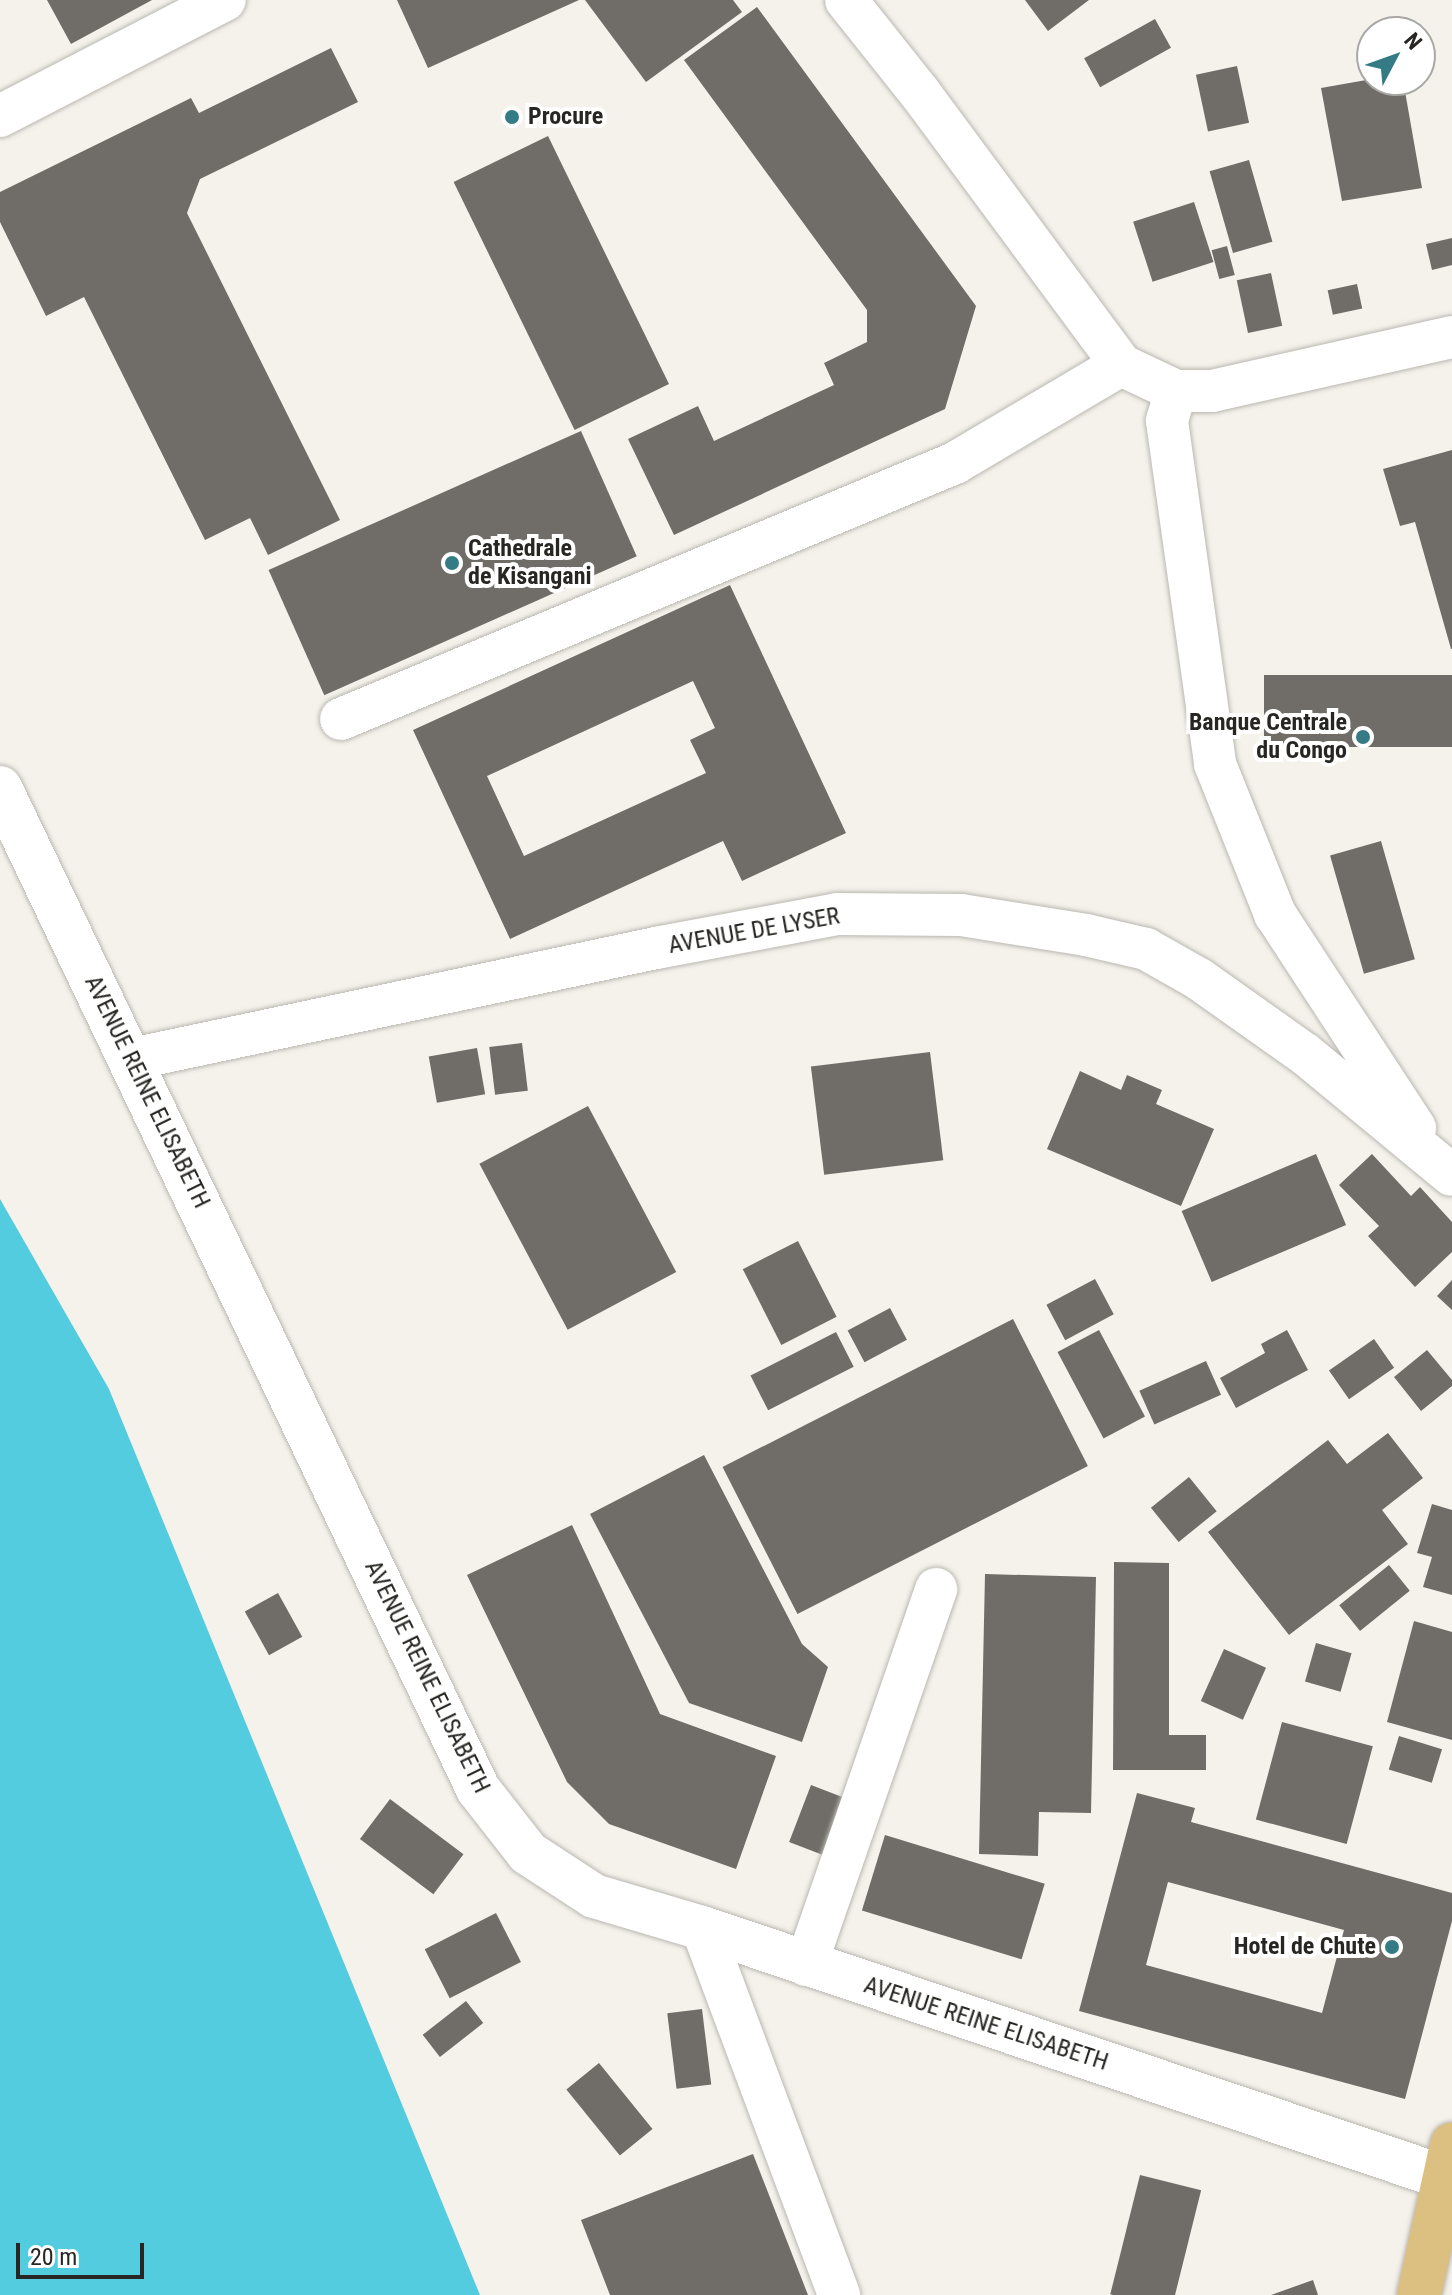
<!DOCTYPE html>
<style>
body{margin:0}
#map{position:relative;width:1452px;height:2295px;overflow:hidden;background:#f5f2ec;font-family:"Roboto Condensed",sans-serif}
div>[style]{position:absolute}
.water>*{inset:0;background:#52ccde}
.building>*{inset:0;background:#706d68;transform-origin:0 0}
.roads{filter:drop-shadow(0 0 2px #bab7b1) drop-shadow(0 0 2px #bab7b1)}
.minor>*{height:42px;margin:-21px;padding:0 21px;transform-origin:21px;border-radius:21px;background:#fff}
.tertiary>*{height:44px;margin:-22px;padding:0 22px;transform-origin:22px;border-radius:22px;background:#fff}
.trunk>*{height:44px;margin:-22px;padding:0 22px;transform-origin:22px;border-radius:22px;background:#dcc082}
.dots>*{width:22px;height:22px;translate:-50% -50%;box-sizing:border-box;border:4px solid #fff;border-radius:50%}
span{translate:-50% -50%;white-space:nowrap;text-align:center;line-height:1.15;-webkit-text-stroke:8px #fff;paint-order:stroke}
.poi-label{font-size:24px;color:#272623;font-weight:700}
.left{translate:0 -50%;text-align:left}
.right{translate:-100% -50%;text-align:right}
.street-label{font-size:24px;color:#272623}
.north{position:absolute;left:1356px;top:16px;width:80px;height:80px;box-sizing:border-box;background:#fff;border:2px solid #a9a8a7;border-radius:50%;rotate:49deg;font-size:22px;font-weight:700;line-height:32px;text-align:center;color:#272623}
.north::after{content:'';display:block;margin:auto;width:28px;height:36px;background:#347b85;clip-path:polygon(50% 0,100% 100%,50% 72%,0 100%)}
.scale{position:absolute;left:16px;top:2243px;width:128px;height:36px;box-sizing:border-box;border:4px solid #272623;border-top:0;padding-left:10px;font-size:24px;line-height:28px;white-space:nowrap;color:#272623;-webkit-text-stroke:6px #fff;paint-order:stroke}
</style>
<div id="map">
<div class="water">
<i style="clip-path:polygon(0 1199px,109px 1389px,480px 2295px,0 2295px)"></i>
</div>
<div class="building">
<i style="clip-path:polygon(47px 0,152px 0,71px 44px)"></i>
<i style="clip-path:polygon(397px 0,579px 0,428px 68px)"></i>
<i style="clip-path:polygon(585px 0,733px 0,742px 12px,646px 82px)"></i>
<i style="clip-path:polygon(1025px 0,1089px 0,1048px 31px)"></i>
<i style="clip-path:polygon(757px 7px,976px 306px,945px 409px,674px 535px,628px 439px,698px 406px,714px 441px,834px 385px,824px 363px,867px 342px,867px 310px,684px 60px)"></i>
<i style="left:1155px;top:19px;width:33px;height:81px;rotate:61deg"></i>
<i style="clip-path:polygon(331px 48px,358px 102px,200px 179px,187px 213px,340px 520px,268px 555px,250px 518px,205px 540px,84px 297px,46px 316px,0 222px,0 192px,191px 98px,199px 113px)"></i>
<i style="left:1237px;top:66px;width:58px;height:42px;rotate:78deg"></i>
<i style="clip-path:polygon(1372px 79px,1403px 80px,1422px 188px,1342px 201px,1321px 88px)"></i>
<i style="left:548px;top:136px;width:276px;height:105px;rotate:64deg"></i>
<i style="left:1249px;top:160px;width:85px;height:41px;rotate:74deg"></i>
<i style="left:1194px;top:202px;width:63px;height:64px;rotate:72deg"></i>
<i style="clip-path:polygon(1452px 238px,1452px 265px,1432px 270px,1426px 244px)"></i>
<i style="left:1227px;top:246px;width:30px;height:16px;rotate:75deg"></i>
<i style="left:1271px;top:273px;width:54px;height:35px;rotate:78deg"></i>
<i style="left:1357px;top:284px;width:25px;height:30px;rotate:78deg"></i>
<i style="left:581px;top:431px;width:137px;height:342px;rotate:66deg"></i>
<i style="clip-path:polygon(1452px 450px,1452px 649px,1451px 649px,1415px 522px,1400px 526px,1383px 469px)"></i>
<i style="clip-path:polygon(evenodd,730px 585px,846px 833px,742px 881px,723px 841px,510px 939px,413px 730px,730px 585px,693px 681px,715px 728px,690px 740px,706px 773px,524px 856px,487px 776px,693px 681px)"></i>
<i style="left:1452px;top:675px;width:72px;height:188px;rotate:90deg"></i>
<i style="left:1381px;top:841px;width:123px;height:53px;rotate:74deg"></i>
<i style="left:522px;top:1043px;width:48px;height:33px;rotate:83deg"></i>
<i style="left:477px;top:1048px;width:47px;height:49px;rotate:80deg"></i>
<i style="left:930px;top:1052px;width:109px;height:120px;rotate:83deg"></i>
<i style="clip-path:polygon(1080px 1071px,1121px 1090px,1127px 1075px,1162px 1090px,1156px 1104px,1214px 1129px,1181px 1206px,1047px 1149px)"></i>
<i style="left:588px;top:1106px;width:188px;height:123px;rotate:62deg"></i>
<i style="left:1316px;top:1154px;width:77px;height:146px;rotate:67deg"></i>
<i style="clip-path:polygon(1372px 1154px,1411px 1196px,1420px 1187px,1452px 1222px,1452px 1252px,1415px 1287px,1368px 1236px,1379px 1226px,1339px 1185px)"></i>
<i style="left:798px;top:1241px;width:85px;height:62px;rotate:63deg"></i>
<i style="left:1095px;top:1279px;width:40px;height:55px;rotate:62deg"></i>
<i style="clip-path:polygon(1452px 1280px,1452px 1310px,1437px 1296px)"></i>
<i style="left:890px;top:1308px;width:36px;height:48px;rotate:62deg"></i>
<i style="left:1013px;top:1319px;width:165px;height:326px;rotate:63deg"></i>
<i style="left:1099px;top:1330px;width:98px;height:47px;rotate:62deg"></i>
<i style="clip-path:polygon(1287px 1330px,1308px 1370px,1236px 1408px,1220px 1378px,1265px 1353px,1261px 1344px)"></i>
<i style="left:836px;top:1332px;width:39px;height:96px;rotate:63deg"></i>
<i style="left:1374px;top:1339px;width:35px;height:55px;rotate:55deg"></i>
<i style="clip-path:polygon(1427px 1350px,1452px 1380px,1452px 1386px,1421px 1411px,1394px 1377px)"></i>
<i style="left:1206px;top:1361px;width:37px;height:73px;rotate:66deg"></i>
<i style="clip-path:polygon(1388px 1433px,1423px 1478px,1382px 1510px,1408px 1544px,1289px 1635px,1208px 1532px,1328px 1440px,1347px 1464px)"></i>
<i style="clip-path:polygon(704px 1455px,802px 1644px,828px 1667px,802px 1742px,689px 1703px,590px 1514px)"></i>
<i style="left:1189px;top:1477px;width:44px;height:49px;rotate:51deg"></i>
<i style="clip-path:polygon(1432px 1504px,1452px 1510px,1452px 1595px,1423px 1587px,1432px 1557px,1417px 1553px)"></i>
<i style="clip-path:polygon(572px 1525px,660px 1714px,776px 1756px,736px 1869px,609px 1824px,567px 1782px,467px 1575px)"></i>
<i style="clip-path:polygon(1114px 1562px,1169px 1563px,1169px 1735px,1206px 1735px,1206px 1770px,1113px 1770px)"></i>
<i style="left:1389px;top:1565px;width:33px;height:64px;rotate:51deg"></i>
<i style="clip-path:polygon(985px 1574px,1096px 1577px,1091px 1813px,1039px 1812px,1038px 1856px,979px 1854px)"></i>
<i style="left:278px;top:1593px;width:50px;height:38px;rotate:61deg"></i>
<i style="clip-path:polygon(1414px 1621px,1452px 1632px,1452px 1740px,1387px 1722px)"></i>
<i style="left:1316px;top:1643px;width:37px;height:40px;rotate:16deg"></i>
<i style="left:1224px;top:1649px;width:46px;height:57px;rotate:24deg"></i>
<i style="left:1282px;top:1722px;width:94px;height:101px;rotate:15deg"></i>
<i style="left:1399px;top:1736px;width:45px;height:35px;rotate:17deg"></i>
<i style="left:811px;top:1785px;width:39px;height:61px;rotate:21deg"></i>
<i style="clip-path:polygon(evenodd,1137px 1793px,1195px 1808px,1191px 1822px,1452px 1893px,1452px 1921px,1405px 2099px,1079px 2011px,1137px 1793px,1168px 1882px,1344px 1930px,1322px 2013px,1146px 1965px,1168px 1882px)"></i>
<i style="left:390px;top:1799px;width:92px;height:50px;rotate:37deg"></i>
<i style="left:885px;top:1835px;width:167px;height:79px;rotate:17deg"></i>
<i style="left:496px;top:1913px;width:55px;height:80px;rotate:63deg"></i>
<i style="left:466px;top:2001px;width:28px;height:55px;rotate:52deg"></i>
<i style="left:702px;top:2009px;width:76px;height:35px;rotate:83deg"></i>
<i style="left:599px;top:2063px;width:85px;height:42px;rotate:51deg"></i>
<i style="clip-path:polygon(753px 2154px,808px 2295px,610px 2295px,581px 2220px)"></i>
<i style="left:1140px;top:2175px;width:63px;height:123px;rotate:14deg"></i>
<i style="clip-path:polygon(1313px 2280px,1318px 2295px,1271px 2295px)"></i>
</div>
<div class="roads">
<div class="minor">
<i style="left:846px;top:0;width:119px;rotate:51.5deg"></i>
<i style="left:920px;top:93px;width:338px;rotate:53.5deg"></i>
<i style="left:1121px;top:365px;width:61px;rotate:25.3deg"></i>
<i style="left:1176px;top:391px;width:36px"></i>
<i style="left:1212px;top:391px;width:246px;rotate:-12.7deg"></i>
<i style="left:0;top:116px;width:253px;rotate:-27.3deg"></i>
<i style="left:1176px;top:391px;width:31px;rotate:107deg"></i>
<i style="left:1167px;top:421px;width:346px;rotate:82deg"></i>
<i style="left:1215px;top:764px;width:162px;rotate:68.2deg"></i>
<i style="left:1275px;top:914px;width:256px;rotate:56.8deg"></i>
<i style="left:341px;top:719px;width:665px;rotate:-22.63deg"></i>
<i style="left:955px;top:463px;width:193px;rotate:-30.6deg"></i>
<i style="left:132px;top:1059px;width:536px;rotate:-11.96deg"></i>
<i style="left:656px;top:948px;width:184px;rotate:-10.6deg"></i>
<i style="left:837px;top:914px;width:124px;rotate:0.5deg"></i>
<i style="left:961px;top:915px;width:127px;rotate:9.1deg"></i>
<i style="left:1086px;top:935px;width:62px;rotate:13.1deg"></i>
<i style="left:1146px;top:949px;width:61px;rotate:29.5deg"></i>
<i style="left:1199px;top:979px;width:130px;rotate:35.3deg"></i>
<i style="left:1305px;top:1054px;width:190px;rotate:39.5deg"></i>
<i style="left:702px;top:1928px;width:392px;rotate:69.5deg"></i>
<i style="left:806px;top:1965px;width:398px;rotate:-70.9deg"></i>
</div>
<div class="tertiary">
<i style="left:0;top:788px;width:1109px;rotate:64.47deg"></i>
<i style="left:478px;top:1789px;width:81px;rotate:52deg"></i>
<i style="left:528px;top:1853px;width:79px;rotate:33.1deg"></i>
<i style="left:594px;top:1896px;width:113px;rotate:16.5deg"></i>
<i style="left:702px;top:1928px;width:791px;rotate:18.57deg"></i>
</div>
<div class="trunk">
<i style="left:1419px;top:2295px;width:154px;rotate:-77.6deg"></i>
</div>
</div>
<div class="dots">
<i style="left:512px;top:117px;background:#347b85"></i>
<i style="left:452px;top:563px;background:#347b85"></i>
<i style="left:1363px;top:737px;background:#347b85"></i>
<i style="left:1392px;top:1947px;background:#347b85"></i>
</div>
<div class="poi-label">
<span class="left" style="left:528px;top:117px">Procure</span>
<span class="left" style="left:468px;top:563px">Cathedrale<br>de Kisangani</span>
<span class="right" style="left:1347px;top:737px">Banque Centrale<br>du Congo</span>
<span class="right" style="left:1376px;top:1947px">Hotel de Chute</span>
</div>
<div class="street-label">
<span style="left:754px;top:931px;rotate:-10deg">AVENUE DE LYSER</span>
<span style="left:147px;top:1092px;rotate:64deg">AVENUE REINE ELISABETH</span>
<span style="left:427px;top:1677px;rotate:64deg">AVENUE REINE ELISABETH</span>
<span style="left:986px;top:2024px;rotate:18deg">AVENUE REINE ELISABETH</span>
</div>
<div class="north">N</div>
<div class="scale">20 m</div>
</div>
